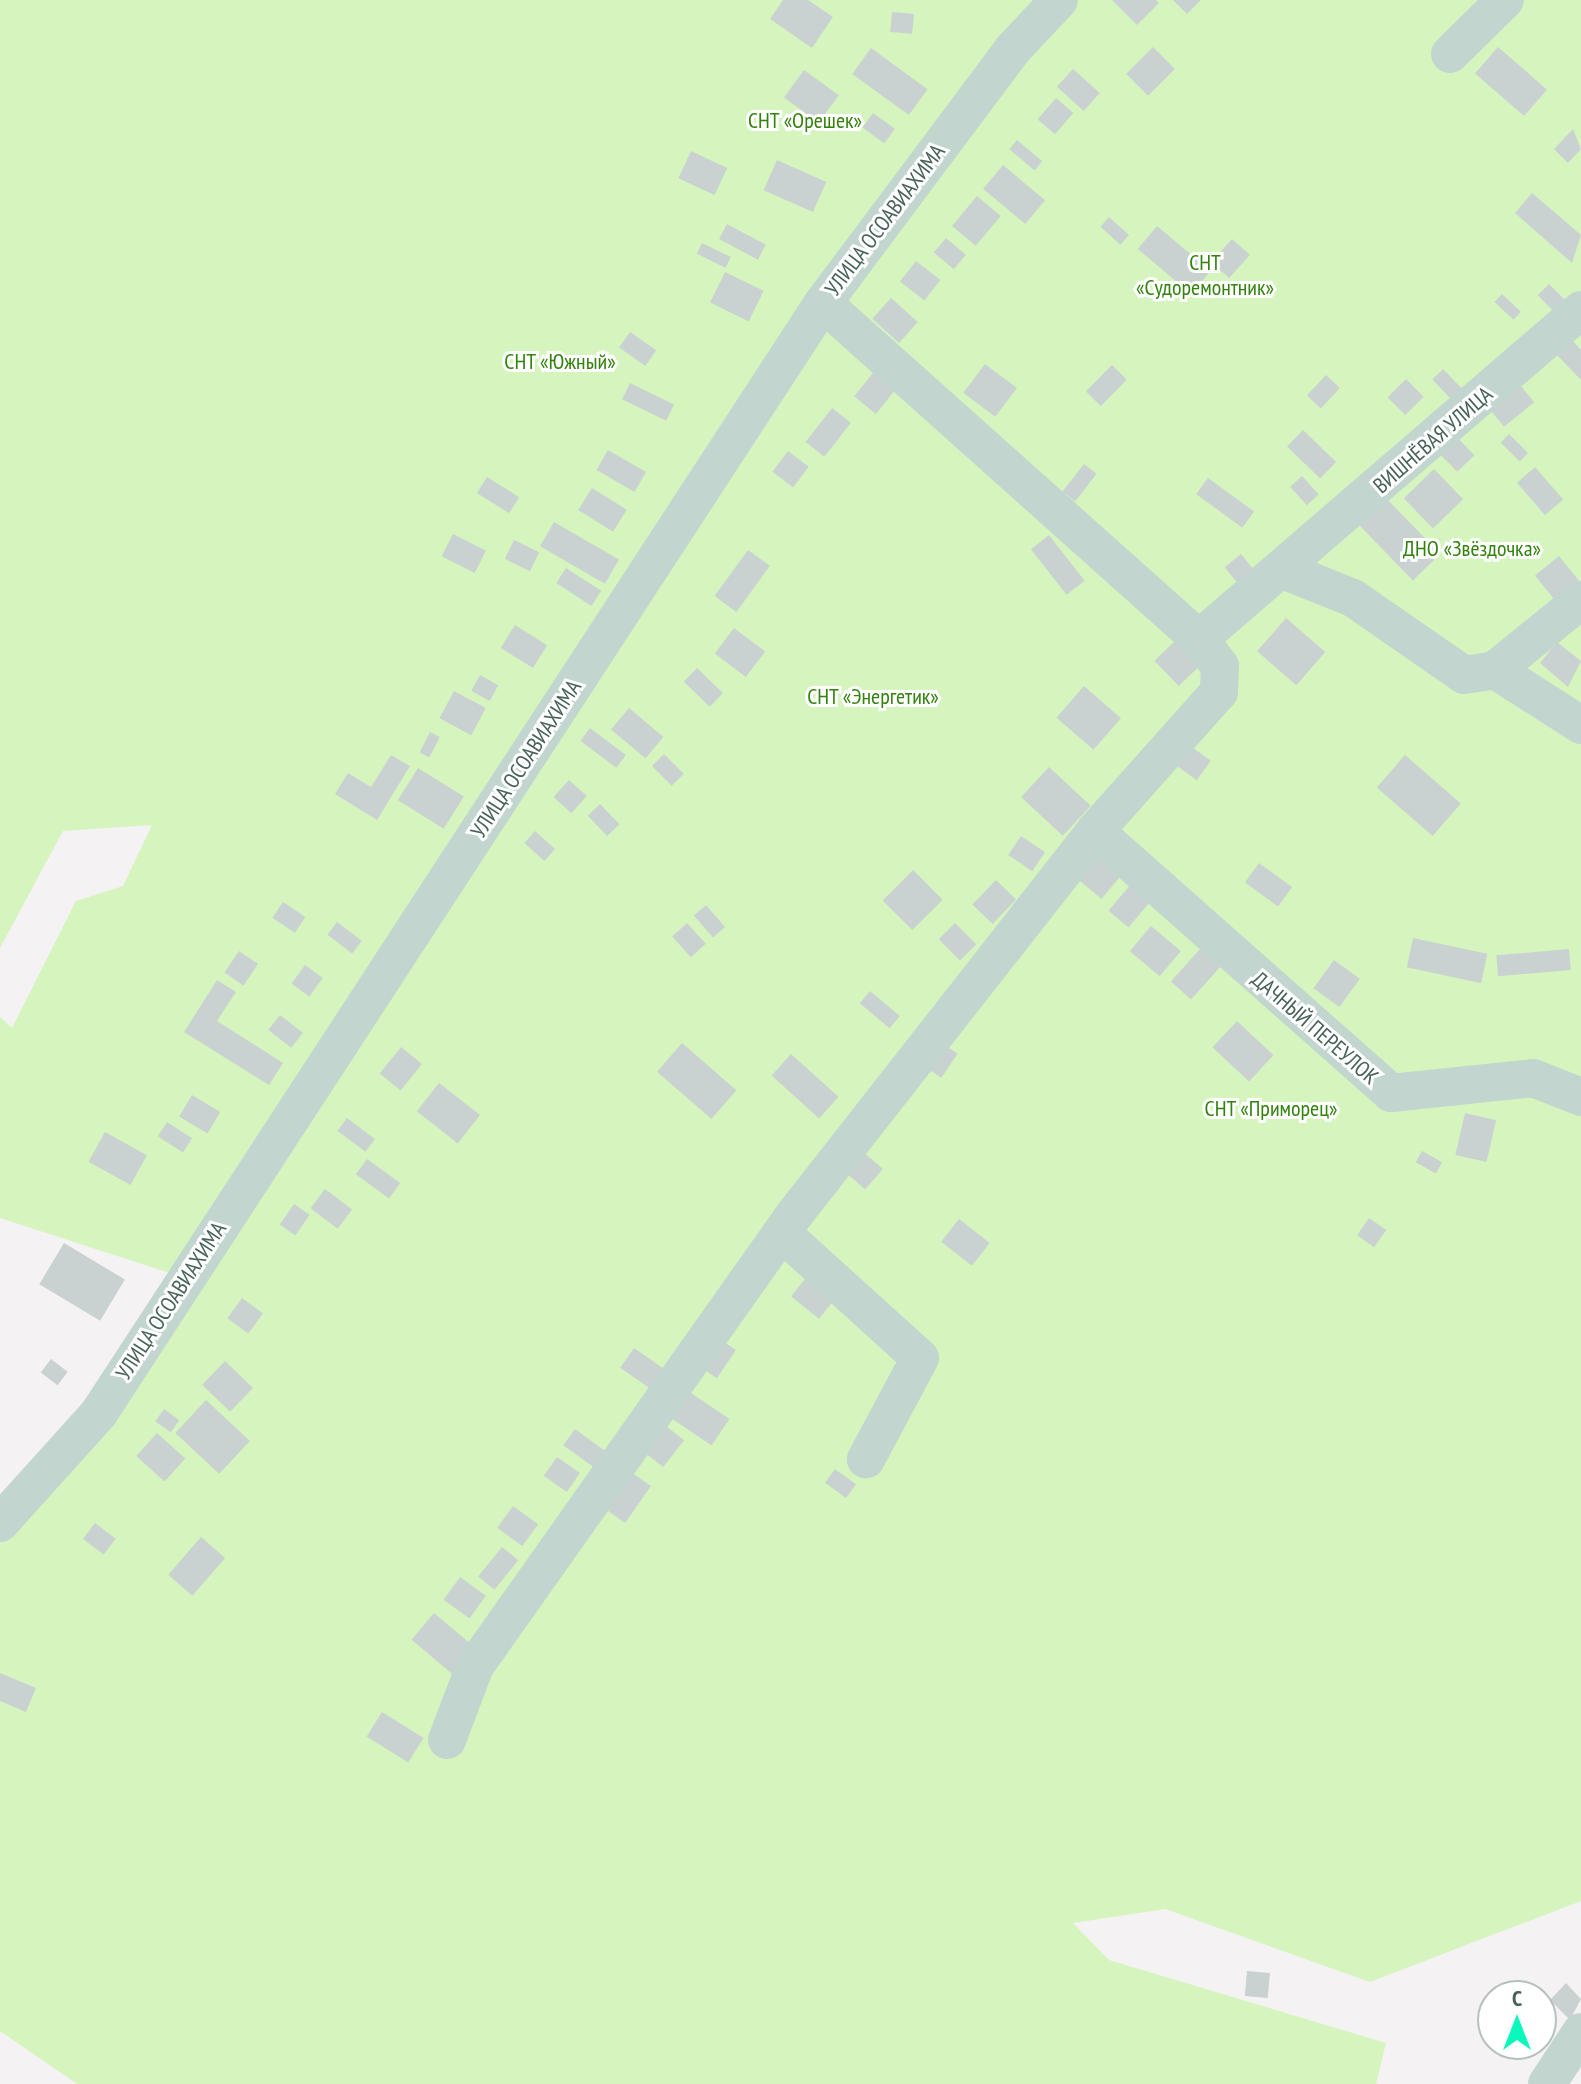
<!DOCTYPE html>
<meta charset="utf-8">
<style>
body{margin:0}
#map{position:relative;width:1581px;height:2084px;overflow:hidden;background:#f5f2f4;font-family:"PT Sans Narrow",sans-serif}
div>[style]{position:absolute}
.green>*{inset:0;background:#d6f5be}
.building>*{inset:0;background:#c9d2d1;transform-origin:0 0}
.minor>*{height:38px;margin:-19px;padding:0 19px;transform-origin:19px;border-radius:19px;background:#c2d5ce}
span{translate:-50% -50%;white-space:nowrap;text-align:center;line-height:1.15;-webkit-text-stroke:6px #fff;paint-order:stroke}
.park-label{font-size:22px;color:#33820e}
.street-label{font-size:22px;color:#486259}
.north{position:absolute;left:1477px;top:1980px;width:80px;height:80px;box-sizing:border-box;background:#fff;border:2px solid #b6c0bd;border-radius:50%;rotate:0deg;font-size:22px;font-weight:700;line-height:32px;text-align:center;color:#486259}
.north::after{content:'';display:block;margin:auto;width:28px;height:36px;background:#08f9bb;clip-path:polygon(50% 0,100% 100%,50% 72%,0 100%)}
</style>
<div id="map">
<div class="green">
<i style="clip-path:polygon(0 0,1581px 0,1581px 1901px,1370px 1982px,1165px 1909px,1073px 1923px,1109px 1960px,1386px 2043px,1376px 2084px,77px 2084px,0 2031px,0 1523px,185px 1278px,0 1218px,0 1017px,12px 1028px,76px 901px,123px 886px,152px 825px,63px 831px,0 948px)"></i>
</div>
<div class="building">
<i style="clip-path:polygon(783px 0,808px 0,833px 17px,812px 48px,770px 19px)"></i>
<i style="clip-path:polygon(1112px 0,1156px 0,1159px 3px,1137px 25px)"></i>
<i style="clip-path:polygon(1173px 0,1201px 0,1187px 14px)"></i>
<i style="left:892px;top:12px;width:22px;height:20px;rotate:5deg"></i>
<i style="left:1153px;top:47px;width:31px;height:38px;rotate:45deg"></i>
<i style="left:1498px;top:47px;width:65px;height:35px;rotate:41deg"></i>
<i style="left:871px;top:48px;width:70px;height:32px;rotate:36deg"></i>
<i style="left:1073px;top:69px;width:36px;height:24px;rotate:42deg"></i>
<i style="left:804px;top:70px;width:43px;height:34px;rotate:36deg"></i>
<i style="left:1056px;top:98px;width:23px;height:28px;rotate:41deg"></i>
<i style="left:873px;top:113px;width:27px;height:18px;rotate:36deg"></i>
<i style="clip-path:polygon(1573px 129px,1581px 149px,1568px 163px,1554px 149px)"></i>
<i style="left:1017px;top:140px;width:33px;height:12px;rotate:40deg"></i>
<i style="left:691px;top:151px;width:40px;height:30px;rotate:25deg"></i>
<i style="left:777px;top:160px;width:54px;height:33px;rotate:24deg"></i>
<i style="left:1003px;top:165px;width:55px;height:31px;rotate:40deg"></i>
<i style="clip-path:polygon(1532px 193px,1581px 235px,1572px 263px,1515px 213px)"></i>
<i style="left:977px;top:196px;width:31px;height:39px;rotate:40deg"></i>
<i style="left:1109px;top:217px;width:27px;height:13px;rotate:42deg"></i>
<i style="left:727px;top:224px;width:44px;height:17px;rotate:28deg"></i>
<i style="left:1157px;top:226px;width:70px;height:30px;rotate:40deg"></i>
<i style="left:946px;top:238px;width:26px;height:19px;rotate:40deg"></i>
<i style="left:1232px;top:239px;width:24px;height:31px;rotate:42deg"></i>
<i style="left:702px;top:243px;width:32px;height:12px;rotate:26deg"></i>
<i style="left:916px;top:261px;width:31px;height:26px;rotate:38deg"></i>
<i style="left:725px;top:272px;width:43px;height:34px;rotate:26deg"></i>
<i style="left:1549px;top:284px;width:33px;height:16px;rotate:45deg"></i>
<i style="left:1502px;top:294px;width:26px;height:11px;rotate:43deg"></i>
<i style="left:891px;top:298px;width:36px;height:28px;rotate:42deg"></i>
<i style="left:630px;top:332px;width:32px;height:19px;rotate:35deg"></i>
<i style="clip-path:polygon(1572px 340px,1581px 350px,1581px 380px,1557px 355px)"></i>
<i style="left:985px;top:364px;width:40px;height:36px;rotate:37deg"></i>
<i style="left:1112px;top:365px;width:21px;height:37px;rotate:45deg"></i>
<i style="left:1443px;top:369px;width:32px;height:15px;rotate:46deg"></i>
<i style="left:873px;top:373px;width:28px;height:30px;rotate:39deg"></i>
<i style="left:1326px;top:375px;width:19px;height:28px;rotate:43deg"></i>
<i style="left:1406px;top:379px;width:25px;height:26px;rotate:45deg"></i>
<i style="left:630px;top:383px;width:49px;height:18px;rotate:26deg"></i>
<i style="left:1521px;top:386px;width:21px;height:39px;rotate:51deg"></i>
<i style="left:832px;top:408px;width:24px;height:43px;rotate:38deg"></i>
<i style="left:1303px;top:430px;width:46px;height:23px;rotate:44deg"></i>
<i style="left:1509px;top:434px;width:27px;height:12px;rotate:45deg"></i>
<i style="left:1455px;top:435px;width:28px;height:24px;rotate:46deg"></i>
<i style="left:608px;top:450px;width:44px;height:23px;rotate:30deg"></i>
<i style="left:788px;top:451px;width:26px;height:26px;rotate:37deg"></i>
<i style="left:1084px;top:464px;width:16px;height:35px;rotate:38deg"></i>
<i style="left:1535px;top:467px;width:43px;height:24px;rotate:49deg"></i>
<i style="left:1434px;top:469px;width:42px;height:42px;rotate:46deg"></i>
<i style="left:1302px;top:476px;width:25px;height:16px;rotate:48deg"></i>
<i style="left:487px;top:477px;width:38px;height:19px;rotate:32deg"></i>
<i style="left:1208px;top:478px;width:57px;height:20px;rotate:36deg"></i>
<i style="left:592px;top:488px;width:41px;height:26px;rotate:32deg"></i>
<i style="left:1386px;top:498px;width:78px;height:38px;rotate:46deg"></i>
<i style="left:554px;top:522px;width:75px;height:28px;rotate:30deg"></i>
<i style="left:453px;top:534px;width:37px;height:25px;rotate:27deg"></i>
<i style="left:1049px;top:535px;width:58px;height:23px;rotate:52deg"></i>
<i style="left:514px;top:540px;width:28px;height:21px;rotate:26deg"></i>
<i style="left:748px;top:550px;width:27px;height:57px;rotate:36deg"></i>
<i style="left:1241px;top:554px;width:26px;height:21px;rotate:51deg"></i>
<i style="left:1559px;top:556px;width:35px;height:31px;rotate:51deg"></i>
<i style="left:566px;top:568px;width:42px;height:18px;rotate:33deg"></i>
<i style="left:1286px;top:618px;width:52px;height:44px;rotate:41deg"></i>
<i style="left:515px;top:625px;width:38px;height:27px;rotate:32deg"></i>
<i style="left:734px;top:628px;width:39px;height:32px;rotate:37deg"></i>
<i style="left:1176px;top:640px;width:35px;height:30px;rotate:46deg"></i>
<i style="clip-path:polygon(1557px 642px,1581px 661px,1568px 687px,1540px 663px)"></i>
<i style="left:697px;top:668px;width:36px;height:19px;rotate:44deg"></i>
<i style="left:480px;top:675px;width:21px;height:18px;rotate:29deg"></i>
<i style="left:1084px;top:686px;width:49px;height:42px;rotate:41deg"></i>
<i style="left:454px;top:691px;width:36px;height:31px;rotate:28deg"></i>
<i style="left:629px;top:708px;width:45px;height:28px;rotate:40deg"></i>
<i style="left:590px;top:728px;width:45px;height:16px;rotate:37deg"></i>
<i style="left:430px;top:732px;width:11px;height:23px;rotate:27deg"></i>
<i style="left:1189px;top:745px;width:27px;height:24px;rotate:36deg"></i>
<i style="left:664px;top:754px;width:28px;height:17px;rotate:45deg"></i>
<i style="clip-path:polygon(391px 755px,410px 766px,377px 820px,335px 794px,348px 773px,371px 787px)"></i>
<i style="left:1405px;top:755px;width:74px;height:43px;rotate:41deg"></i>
<i style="left:1049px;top:767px;width:57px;height:41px;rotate:43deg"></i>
<i style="left:418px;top:768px;width:54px;height:38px;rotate:32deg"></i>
<i style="left:569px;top:780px;width:24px;height:23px;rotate:42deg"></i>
<i style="left:600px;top:804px;width:28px;height:17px;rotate:46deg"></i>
<i style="left:535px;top:831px;width:27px;height:16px;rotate:42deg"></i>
<i style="left:1021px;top:836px;width:29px;height:23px;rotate:34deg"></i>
<i style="left:1097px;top:856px;width:31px;height:30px;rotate:40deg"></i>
<i style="left:1259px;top:863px;width:41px;height:24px;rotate:36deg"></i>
<i style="left:913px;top:870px;width:42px;height:43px;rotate:45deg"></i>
<i style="left:996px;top:880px;width:28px;height:34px;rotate:44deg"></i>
<i style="left:1131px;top:884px;width:26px;height:35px;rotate:40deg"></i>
<i style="left:283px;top:902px;width:27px;height:19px;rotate:34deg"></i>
<i style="left:706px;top:905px;width:29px;height:16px;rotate:49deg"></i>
<i style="left:337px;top:922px;width:31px;height:16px;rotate:37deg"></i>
<i style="left:687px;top:923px;width:28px;height:20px;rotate:48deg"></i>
<i style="left:955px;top:923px;width:30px;height:23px;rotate:45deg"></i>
<i style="left:1151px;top:926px;width:39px;height:33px;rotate:40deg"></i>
<i style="left:1413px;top:938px;width:76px;height:30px;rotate:12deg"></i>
<i style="left:1201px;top:948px;width:27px;height:45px;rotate:42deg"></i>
<i style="left:1569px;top:949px;width:21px;height:73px;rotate:85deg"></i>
<i style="left:239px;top:951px;width:23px;height:26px;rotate:34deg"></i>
<i style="left:1334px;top:960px;width:32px;height:35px;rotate:36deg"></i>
<i style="left:305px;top:965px;width:22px;height:23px;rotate:36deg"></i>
<i style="clip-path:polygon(217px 980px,236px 992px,217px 1021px,283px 1063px,269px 1085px,184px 1032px)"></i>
<i style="left:870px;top:991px;width:39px;height:16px;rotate:40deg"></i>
<i style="left:280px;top:1015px;width:29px;height:19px;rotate:38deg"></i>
<i style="left:1237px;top:1021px;width:50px;height:36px;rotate:43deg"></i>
<i style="left:682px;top:1043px;width:72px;height:38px;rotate:41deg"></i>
<i style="left:946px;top:1046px;width:14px;height:29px;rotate:34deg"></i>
<i style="left:401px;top:1047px;width:27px;height:34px;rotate:39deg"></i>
<i style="left:791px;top:1054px;width:64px;height:29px;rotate:42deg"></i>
<i style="left:439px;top:1083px;width:52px;height:36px;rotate:38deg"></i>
<i style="left:192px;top:1095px;width:33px;height:25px;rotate:31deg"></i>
<i style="left:1465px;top:1113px;width:32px;height:43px;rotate:13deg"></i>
<i style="left:347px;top:1118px;width:35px;height:16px;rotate:37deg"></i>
<i style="left:167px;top:1122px;width:30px;height:17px;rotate:33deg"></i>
<i style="left:105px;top:1132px;width:48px;height:34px;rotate:29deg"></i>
<i style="left:861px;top:1150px;width:29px;height:27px;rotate:41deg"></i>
<i style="left:1422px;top:1151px;width:23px;height:13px;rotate:29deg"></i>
<i style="left:367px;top:1159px;width:41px;height:19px;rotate:36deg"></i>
<i style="left:325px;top:1189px;width:34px;height:24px;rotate:37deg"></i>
<i style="left:294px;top:1204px;width:19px;height:25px;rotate:35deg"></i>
<i style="left:1369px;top:1218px;width:21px;height:21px;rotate:35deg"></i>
<i style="left:959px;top:1219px;width:39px;height:29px;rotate:38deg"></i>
<i style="left:64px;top:1243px;width:71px;height:48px;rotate:31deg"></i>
<i style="left:813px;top:1269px;width:36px;height:35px;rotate:39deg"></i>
<i style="left:242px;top:1298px;width:26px;height:25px;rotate:36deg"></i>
<i style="left:721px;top:1340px;width:18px;height:34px;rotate:34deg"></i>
<i style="left:634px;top:1348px;width:39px;height:24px;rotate:35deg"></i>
<i style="left:51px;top:1359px;width:21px;height:17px;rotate:37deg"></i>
<i style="left:225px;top:1361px;width:39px;height:33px;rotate:44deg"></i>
<i style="left:688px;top:1391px;width:50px;height:32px;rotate:34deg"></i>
<i style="left:206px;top:1400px;width:60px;height:45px;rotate:43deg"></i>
<i style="left:164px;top:1409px;width:19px;height:15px;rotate:36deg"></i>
<i style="left:662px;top:1423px;width:28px;height:34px;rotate:38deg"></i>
<i style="left:575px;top:1429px;width:39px;height:20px;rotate:36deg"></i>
<i style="left:157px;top:1433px;width:38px;height:31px;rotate:42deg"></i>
<i style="left:557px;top:1457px;width:28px;height:23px;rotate:35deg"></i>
<i style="left:835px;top:1469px;width:26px;height:17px;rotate:36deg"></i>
<i style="left:628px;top:1470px;width:28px;height:45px;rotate:35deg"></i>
<i style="left:513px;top:1506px;width:31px;height:27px;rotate:36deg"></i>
<i style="left:95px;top:1523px;width:26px;height:20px;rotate:37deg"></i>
<i style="left:201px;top:1537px;width:32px;height:50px;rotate:41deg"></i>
<i style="left:502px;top:1547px;width:21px;height:38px;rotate:39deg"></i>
<i style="left:460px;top:1577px;width:32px;height:28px;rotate:36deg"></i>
<i style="left:434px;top:1613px;width:52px;height:35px;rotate:40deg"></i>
<i style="clip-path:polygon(0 1673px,36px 1688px,26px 1712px,0 1701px)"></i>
<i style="left:382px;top:1712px;width:49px;height:29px;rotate:32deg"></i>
<i style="left:1247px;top:1971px;width:23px;height:25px;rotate:5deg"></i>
<i style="clip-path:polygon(1566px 1983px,1581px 1999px,1570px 2020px,1550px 2000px)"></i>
</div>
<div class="minor">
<i style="left:1450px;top:54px;width:77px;rotate:-44.5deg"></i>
<i style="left:1283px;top:570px;width:75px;rotate:21.8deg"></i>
<i style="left:1353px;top:598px;width:135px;rotate:34.7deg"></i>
<i style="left:1464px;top:675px;width:31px;rotate:-9deg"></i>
<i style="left:1495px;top:670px;width:102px;rotate:32.6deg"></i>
<i style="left:1199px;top:639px;width:504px;rotate:-40.74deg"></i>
<i style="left:1495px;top:670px;width:111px;rotate:-39.1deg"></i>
<i style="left:1095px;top:831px;width:395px;rotate:41.5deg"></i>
<i style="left:1391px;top:1093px;width:143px;rotate:-6deg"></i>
<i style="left:1533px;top:1078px;width:52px;rotate:21.6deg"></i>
<i style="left:782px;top:1233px;width:186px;rotate:42.2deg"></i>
<i style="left:920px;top:1358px;width:115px;rotate:118.1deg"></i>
<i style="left:0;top:1523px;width:148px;rotate:-48deg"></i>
<i style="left:99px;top:1413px;width:1325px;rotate:-56.89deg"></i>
<i style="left:823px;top:303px;width:317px;rotate:-53.2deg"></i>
<i style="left:1013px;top:49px;width:67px;rotate:-46.8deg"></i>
<i style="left:447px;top:1740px;width:79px;rotate:-69.3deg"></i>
<i style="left:475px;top:1666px;width:552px;rotate:-54.73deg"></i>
<i style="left:794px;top:1215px;width:488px;rotate:-51.9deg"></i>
<i style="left:1095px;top:831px;width:186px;rotate:-48.3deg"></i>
<i style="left:1219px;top:692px;width:26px;rotate:-88deg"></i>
<i style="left:1220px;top:666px;width:34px;rotate:-128deg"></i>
<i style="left:1199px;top:639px;width:504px;rotate:-138.22deg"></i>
<i style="left:1547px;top:2084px;width:62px;rotate:-56.8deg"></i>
</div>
<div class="park-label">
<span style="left:805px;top:121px">СНТ «Орешек»</span>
<span style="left:1205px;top:275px">СНТ<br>«Судоремонтник»</span>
<span style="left:560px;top:362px">СНТ «Южный»</span>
<span style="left:1472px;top:549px">ДНО «Звёздочка»</span>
<span style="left:873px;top:697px">СНТ «Энергетик»</span>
<span style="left:1271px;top:1109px">СНТ «Приморец»</span>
</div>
<div class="street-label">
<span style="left:885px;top:220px;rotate:-53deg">УЛИЦА ОСОАВИАХИМА</span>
<span style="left:1433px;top:440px;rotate:-41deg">ВИШНЁВАЯ УЛИЦА</span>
<span style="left:526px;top:759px;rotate:-57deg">УЛИЦА ОСОАВИАХИМА</span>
<span style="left:1315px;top:1028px;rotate:41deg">ДАЧНЫЙ ПЕРЕУЛОК</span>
<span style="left:171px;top:1301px;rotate:-57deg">УЛИЦА ОСОАВИАХИМА</span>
</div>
<div class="north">С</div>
</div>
